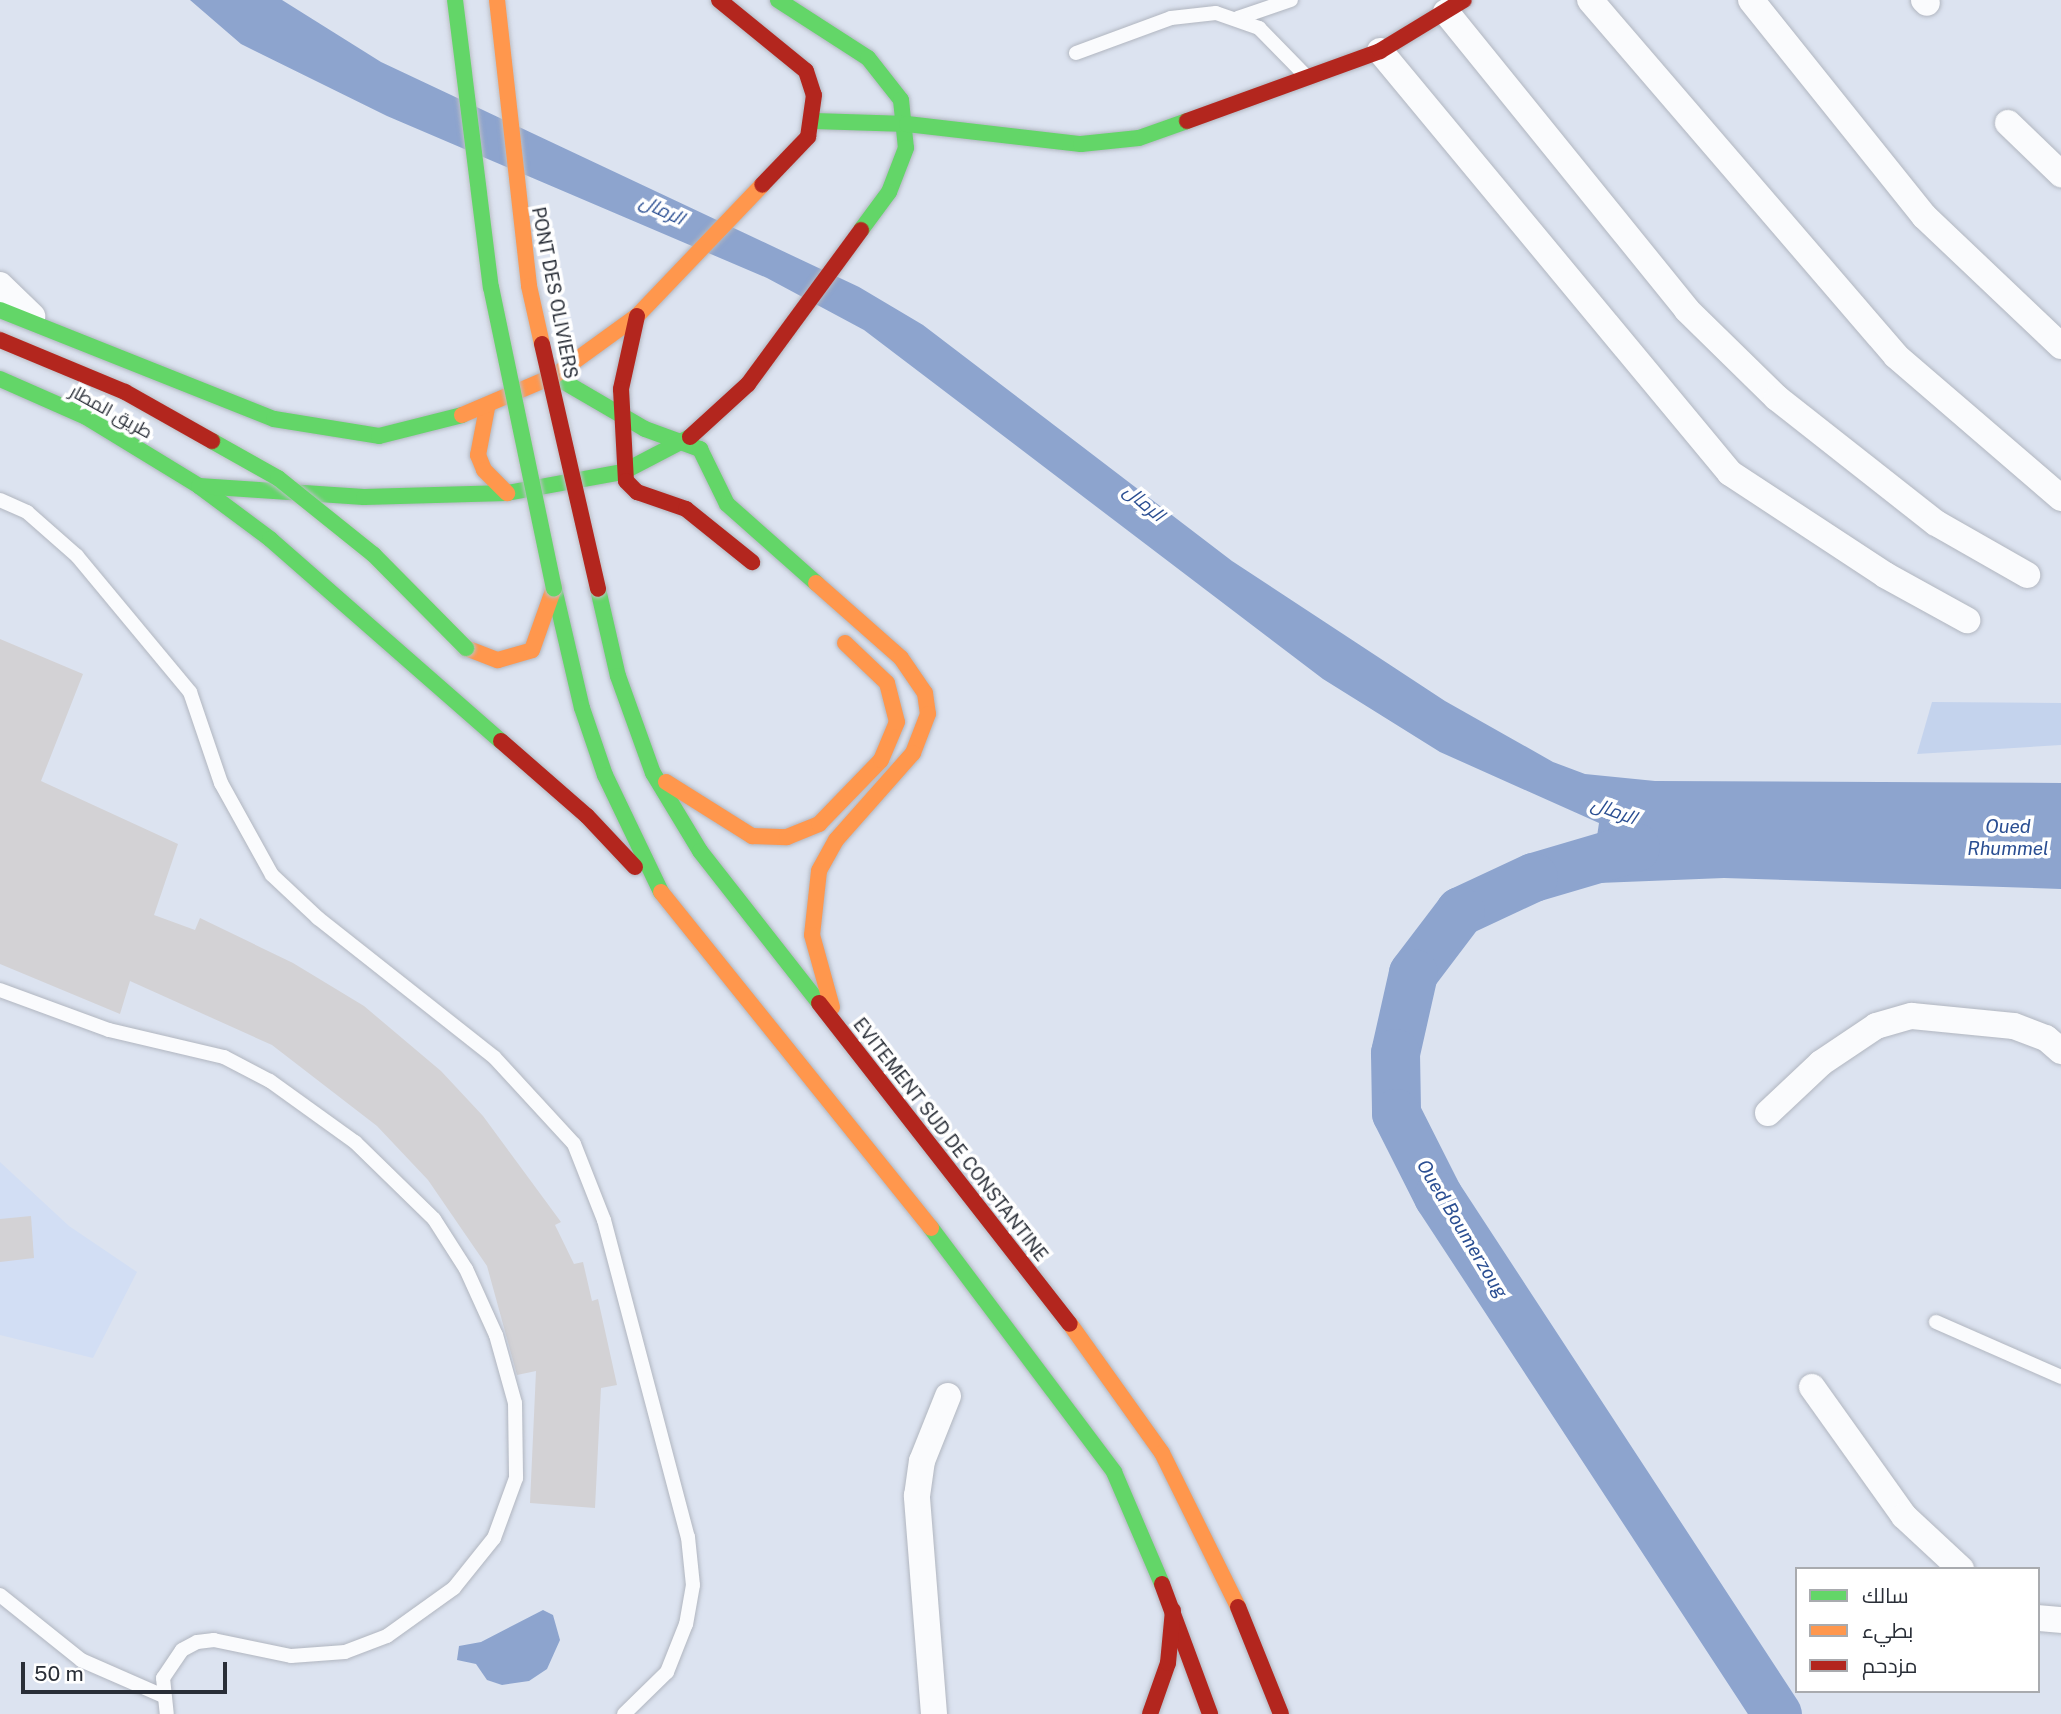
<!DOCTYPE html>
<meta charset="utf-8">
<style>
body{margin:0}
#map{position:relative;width:2061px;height:1714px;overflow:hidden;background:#dce3f0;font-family:"Public Sans",Cairo,sans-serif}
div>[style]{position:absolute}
.built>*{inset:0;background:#d2def4}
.green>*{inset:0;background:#c4d3ed}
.water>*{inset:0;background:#8da4ce}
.river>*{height:49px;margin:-24.5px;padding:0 24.5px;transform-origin:24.5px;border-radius:24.5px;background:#8da4ce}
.building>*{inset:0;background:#d3d2d5}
.roads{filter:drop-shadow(0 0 2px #b1b6c0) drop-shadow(0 0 2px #b1b6c0)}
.lane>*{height:14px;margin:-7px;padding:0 7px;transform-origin:7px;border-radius:7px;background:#fafbfd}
.street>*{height:26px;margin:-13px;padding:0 13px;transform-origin:13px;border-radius:13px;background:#fafbfd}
.fast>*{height:16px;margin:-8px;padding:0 8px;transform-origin:8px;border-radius:8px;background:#63d668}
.slow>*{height:16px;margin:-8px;padding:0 8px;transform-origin:8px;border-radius:8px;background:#ff974d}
.jam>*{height:16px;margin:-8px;padding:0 8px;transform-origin:8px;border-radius:8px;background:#b3261e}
.bridges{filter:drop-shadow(0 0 2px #bcbfc6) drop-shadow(0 0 2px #bcbfc6)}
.fast-bridge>*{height:16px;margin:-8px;padding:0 8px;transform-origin:8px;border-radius:8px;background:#63d668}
.slow-bridge>*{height:16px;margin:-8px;padding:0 8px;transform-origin:8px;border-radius:8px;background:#ff974d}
.jam-bridge>*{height:16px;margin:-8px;padding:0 8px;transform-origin:8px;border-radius:8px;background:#b3261e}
span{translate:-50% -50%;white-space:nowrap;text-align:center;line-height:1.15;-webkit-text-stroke:7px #fff;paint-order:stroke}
.street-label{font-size:18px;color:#292e37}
.water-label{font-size:19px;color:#2a4e92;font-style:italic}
.legend{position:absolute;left:1795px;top:1567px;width:245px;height:126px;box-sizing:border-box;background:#fff;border:2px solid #a9abaf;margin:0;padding:9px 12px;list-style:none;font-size:21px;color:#292e37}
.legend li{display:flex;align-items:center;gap:14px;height:35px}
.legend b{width:35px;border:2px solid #a9abaf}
.scale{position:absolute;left:21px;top:1662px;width:206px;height:32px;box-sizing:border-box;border:4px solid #292e37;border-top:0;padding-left:9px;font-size:21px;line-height:24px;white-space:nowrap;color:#292e37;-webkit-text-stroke:5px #fff;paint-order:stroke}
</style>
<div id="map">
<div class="built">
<i style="clip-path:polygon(0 1162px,69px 1226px,137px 1272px,93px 1358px,0 1335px)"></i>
</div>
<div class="green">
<i style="clip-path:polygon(1932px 702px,2061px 703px,2061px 745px,1917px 754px)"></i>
</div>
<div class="water">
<i style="clip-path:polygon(190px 0,282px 0,381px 62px,859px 287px,923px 325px,1232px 561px,1445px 701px,1553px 762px,1585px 774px,1655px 781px,2061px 783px,2061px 889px,1724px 878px,1574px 884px,1569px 850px,1596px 843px,1599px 823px,1440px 752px,1323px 679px,864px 330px,767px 278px,387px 116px,241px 44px)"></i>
<i style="clip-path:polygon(543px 1610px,553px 1615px,560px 1640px,547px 1669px,529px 1681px,502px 1685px,487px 1680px,476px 1664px,457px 1660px,459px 1646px,481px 1642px)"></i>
</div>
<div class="river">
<i style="left:1635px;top:847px;width:106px;rotate:163.6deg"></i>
<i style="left:1533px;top:877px;width:81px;rotate:155deg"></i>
<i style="left:1460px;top:911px;width:78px;rotate:127.2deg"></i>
<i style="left:1413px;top:973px;width:82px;rotate:102.7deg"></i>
<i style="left:1395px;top:1053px;width:60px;rotate:89deg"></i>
<i style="left:1396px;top:1113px;width:93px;rotate:63.2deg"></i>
<i style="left:1438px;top:1196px;width:619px;rotate:56.8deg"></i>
</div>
<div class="building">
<i style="clip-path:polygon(0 639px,83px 674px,41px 781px,178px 844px,154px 915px,195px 930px,200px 918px,293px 963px,364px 1006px,441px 1071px,483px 1116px,561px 1222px,555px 1225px,574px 1264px,583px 1262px,592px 1301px,598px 1299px,617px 1385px,601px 1388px,595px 1508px,530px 1503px,536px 1371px,517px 1375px,487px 1266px,428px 1180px,377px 1126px,272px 1045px,130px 981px,120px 1014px,0 964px)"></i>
<i style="clip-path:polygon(31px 1216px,34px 1258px,0 1262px,0 1219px)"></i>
</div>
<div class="roads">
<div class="lane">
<i style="left:1238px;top:18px;width:56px;rotate:-18.8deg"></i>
<i style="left:1076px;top:53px;width:101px;rotate:-20.2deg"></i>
<i style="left:1171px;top:18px;width:45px;rotate:-6.3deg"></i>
<i style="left:1216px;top:13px;width:46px;rotate:19.2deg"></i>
<i style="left:1259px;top:28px;width:69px;rotate:45.6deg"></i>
<i style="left:0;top:500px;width:30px;rotate:24deg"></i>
<i style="left:27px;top:512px;width:67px;rotate:41.3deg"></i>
<i style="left:77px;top:556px;width:177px;rotate:50.3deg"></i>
<i style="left:190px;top:692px;width:96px;rotate:71.2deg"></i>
<i style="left:221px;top:783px;width:105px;rotate:61deg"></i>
<i style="left:272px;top:875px;width:63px;rotate:43.1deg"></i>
<i style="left:318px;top:918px;width:224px;rotate:38.3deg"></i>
<i style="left:494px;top:1057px;width:118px;rotate:47.4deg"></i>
<i style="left:574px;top:1144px;width:82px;rotate:68.5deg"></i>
<i style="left:604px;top:1220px;width:328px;rotate:75.2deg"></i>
<i style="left:688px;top:1537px;width:48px;rotate:84.1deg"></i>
<i style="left:693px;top:1585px;width:40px;rotate:100deg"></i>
<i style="left:686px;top:1624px;width:52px;rotate:111.6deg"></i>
<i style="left:667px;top:1672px;width:60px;rotate:135.7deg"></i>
<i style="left:0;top:990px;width:116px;rotate:20.2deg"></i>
<i style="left:109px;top:1030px;width:118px;rotate:13.2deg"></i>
<i style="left:224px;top:1057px;width:52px;rotate:27.6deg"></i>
<i style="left:270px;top:1081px;width:105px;rotate:35.7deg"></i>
<i style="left:355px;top:1142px;width:110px;rotate:44.3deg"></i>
<i style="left:434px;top:1219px;width:59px;rotate:57.4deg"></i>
<i style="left:466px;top:1269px;width:72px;rotate:65.6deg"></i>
<i style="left:496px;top:1335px;width:71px;rotate:74.4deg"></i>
<i style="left:515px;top:1403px;width:75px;rotate:89.2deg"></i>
<i style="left:516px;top:1478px;width:64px;rotate:110.1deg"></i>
<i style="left:494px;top:1538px;width:64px;rotate:128.7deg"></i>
<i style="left:454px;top:1588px;width:82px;rotate:144.4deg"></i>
<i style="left:387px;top:1636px;width:45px;rotate:159.1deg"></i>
<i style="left:345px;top:1652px;width:54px;rotate:175.8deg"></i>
<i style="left:291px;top:1656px;width:79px;rotate:-168.3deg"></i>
<i style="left:214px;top:1640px;width:17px;rotate:173deg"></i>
<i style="left:197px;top:1642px;width:17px;rotate:152deg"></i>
<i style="left:182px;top:1650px;width:34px;rotate:124deg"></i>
<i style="left:163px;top:1678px;width:36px;rotate:84deg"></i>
<i style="left:1936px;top:1322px;width:137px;rotate:23.7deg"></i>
<i style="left:0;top:1595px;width:104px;rotate:38.7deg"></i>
<i style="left:81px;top:1660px;width:87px;rotate:23.6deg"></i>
</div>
<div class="street">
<i style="left:1590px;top:0;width:469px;rotate:49.3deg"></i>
<i style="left:1896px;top:356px;width:218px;rotate:40.7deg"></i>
<i style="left:1751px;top:0;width:277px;rotate:51.3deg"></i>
<i style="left:1924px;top:216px;width:189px;rotate:43.5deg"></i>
<i style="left:1924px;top:0;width:4px;rotate:45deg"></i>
<i style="left:1446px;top:12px;width:383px;rotate:51deg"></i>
<i style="left:1687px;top:310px;width:126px;rotate:44.4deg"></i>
<i style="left:1777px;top:398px;width:202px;rotate:38.2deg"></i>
<i style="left:1936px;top:523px;width:105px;rotate:29.7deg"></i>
<i style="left:1380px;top:51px;width:548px;rotate:50.33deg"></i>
<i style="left:1730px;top:473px;width:186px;rotate:33.3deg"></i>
<i style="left:1885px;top:575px;width:94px;rotate:28.8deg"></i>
<i style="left:2008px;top:123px;width:74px;rotate:43.9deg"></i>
<i style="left:0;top:285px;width:45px;rotate:44.1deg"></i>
<i style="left:1768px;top:1113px;width:73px;rotate:-43.3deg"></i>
<i style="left:1821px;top:1063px;width:66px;rotate:-33.9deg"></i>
<i style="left:1876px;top:1026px;width:37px;rotate:-16deg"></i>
<i style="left:1912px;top:1016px;width:102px;rotate:5.6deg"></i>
<i style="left:2014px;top:1026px;width:34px;rotate:21deg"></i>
<i style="left:2046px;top:1038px;width:20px;rotate:41deg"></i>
<i style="left:1812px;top:1387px;width:158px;rotate:54.5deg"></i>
<i style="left:1904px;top:1516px;width:78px;rotate:42.9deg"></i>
<i style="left:2038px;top:1618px;width:23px;rotate:5deg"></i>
<i style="left:934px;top:1714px;width:219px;rotate:-94.5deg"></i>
<i style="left:917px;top:1496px;width:35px;rotate:-82deg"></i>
<i style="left:922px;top:1461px;width:70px;rotate:-68.2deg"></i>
</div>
<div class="fast">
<i style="left:778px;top:0;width:107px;rotate:32.8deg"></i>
<i style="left:868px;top:58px;width:53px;rotate:51.8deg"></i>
<i style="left:901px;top:100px;width:48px;rotate:84.1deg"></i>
<i style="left:906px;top:148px;width:47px;rotate:111.1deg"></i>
<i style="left:889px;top:192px;width:47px;rotate:126.4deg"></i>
<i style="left:814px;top:121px;width:93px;rotate:1.8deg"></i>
<i style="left:907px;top:124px;width:175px;rotate:6.6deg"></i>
<i style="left:1081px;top:144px;width:58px;rotate:-5.9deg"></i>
<i style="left:1139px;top:138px;width:51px;rotate:-19.5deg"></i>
<i style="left:0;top:310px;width:295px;rotate:21.7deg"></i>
<i style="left:274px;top:419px;width:106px;rotate:9.2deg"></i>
<i style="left:379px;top:436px;width:86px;rotate:-14.2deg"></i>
<i style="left:554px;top:376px;width:105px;rotate:30.2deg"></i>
<i style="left:645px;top:429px;width:59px;rotate:20deg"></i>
<i style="left:700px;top:449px;width:61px;rotate:63.9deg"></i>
<i style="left:727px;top:504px;width:119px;rotate:41.6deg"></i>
<i style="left:0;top:379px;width:94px;rotate:23.8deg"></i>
<i style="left:86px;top:417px;width:132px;rotate:31.4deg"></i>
<i style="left:199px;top:486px;width:89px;rotate:36.7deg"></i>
<i style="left:270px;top:539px;width:307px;rotate:41.2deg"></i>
<i style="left:199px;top:486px;width:165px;rotate:3.8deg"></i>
<i style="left:364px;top:497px;width:143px;rotate:-1.6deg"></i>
<i style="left:507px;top:493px;width:118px;rotate:-10.3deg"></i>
<i style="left:623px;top:472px;width:76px;rotate:-27.6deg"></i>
<i style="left:554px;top:588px;width:123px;rotate:76.9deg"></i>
<i style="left:582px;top:708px;width:71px;rotate:71.1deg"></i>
<i style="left:605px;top:775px;width:130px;rotate:64.4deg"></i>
<i style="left:598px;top:589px;width:89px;rotate:77.1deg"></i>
<i style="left:618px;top:676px;width:103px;rotate:70.2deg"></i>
<i style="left:653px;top:773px;width:91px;rotate:58.9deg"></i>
<i style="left:700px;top:851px;width:193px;rotate:51.9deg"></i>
<i style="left:931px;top:1228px;width:305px;rotate:53.1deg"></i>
<i style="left:1114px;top:1472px;width:122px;rotate:66.8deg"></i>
</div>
<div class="slow">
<i style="left:487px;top:408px;width:48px;rotate:100.8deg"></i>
<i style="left:478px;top:455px;width:16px;rotate:68deg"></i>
<i style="left:484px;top:470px;width:33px;rotate:45deg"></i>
<i style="left:462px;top:415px;width:100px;rotate:-23deg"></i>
<i style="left:554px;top:376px;width:102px;rotate:-35.9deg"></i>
<i style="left:637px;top:316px;width:181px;rotate:-46.3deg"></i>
<i style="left:816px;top:583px;width:113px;rotate:41.4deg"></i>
<i style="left:901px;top:658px;width:42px;rotate:55.6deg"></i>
<i style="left:925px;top:693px;width:21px;rotate:82deg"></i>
<i style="left:928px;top:714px;width:42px;rotate:111deg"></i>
<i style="left:913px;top:753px;width:116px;rotate:131.5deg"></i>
<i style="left:836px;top:840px;width:35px;rotate:119deg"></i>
<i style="left:819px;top:871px;width:64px;rotate:96.2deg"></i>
<i style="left:812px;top:935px;width:75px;rotate:74.5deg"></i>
<i style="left:466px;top:648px;width:34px;rotate:21deg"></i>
<i style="left:498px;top:660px;width:35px;rotate:-16deg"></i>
<i style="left:532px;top:650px;width:66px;rotate:-70.5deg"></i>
<i style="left:666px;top:782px;width:102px;rotate:32.1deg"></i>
<i style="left:752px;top:836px;width:35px;rotate:2deg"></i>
<i style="left:787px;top:837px;width:35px;rotate:-22deg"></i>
<i style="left:819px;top:824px;width:89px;rotate:-45.9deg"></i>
<i style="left:881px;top:760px;width:41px;rotate:-67.2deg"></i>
<i style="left:897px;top:722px;width:40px;rotate:-104.4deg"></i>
<i style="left:887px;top:683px;width:58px;rotate:-136.4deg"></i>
<i style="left:661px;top:892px;width:431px;rotate:51.2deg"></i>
<i style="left:1070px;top:1324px;width:158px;rotate:54.5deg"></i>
<i style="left:1162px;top:1453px;width:172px;rotate:63.7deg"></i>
</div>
<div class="jam">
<i style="left:719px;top:0;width:112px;rotate:39.2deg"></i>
<i style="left:806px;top:71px;width:25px;rotate:72deg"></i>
<i style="left:814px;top:95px;width:42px;rotate:98.1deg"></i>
<i style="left:808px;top:137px;width:66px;rotate:133.8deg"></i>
<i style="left:1187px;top:121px;width:205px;rotate:-19.9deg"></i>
<i style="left:1380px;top:51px;width:98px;rotate:-31.3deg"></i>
<i style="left:637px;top:316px;width:75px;rotate:102.4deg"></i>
<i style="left:621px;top:389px;width:92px;rotate:86.9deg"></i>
<i style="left:626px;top:481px;width:16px;rotate:45deg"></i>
<i style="left:637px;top:492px;width:52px;rotate:19.1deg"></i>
<i style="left:686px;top:509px;width:85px;rotate:38.8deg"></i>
<i style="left:690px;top:437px;width:79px;rotate:-42.4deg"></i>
<i style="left:748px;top:384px;width:191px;rotate:-53.7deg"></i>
<i style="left:501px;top:741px;width:114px;rotate:41.1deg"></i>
<i style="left:587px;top:816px;width:70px;rotate:46.7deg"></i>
<i style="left:819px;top:1003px;width:407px;rotate:52deg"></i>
<i style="left:1162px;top:1584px;width:139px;rotate:69.7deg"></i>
<i style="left:1238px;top:1607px;width:115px;rotate:68.1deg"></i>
<i style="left:1150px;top:1714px;width:54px;rotate:-70.6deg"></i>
<i style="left:1168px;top:1663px;width:53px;rotate:-84.6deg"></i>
</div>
</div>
<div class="bridges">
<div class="fast-bridge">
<i style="left:455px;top:0;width:289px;rotate:82.9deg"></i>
<i style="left:491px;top:287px;width:308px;rotate:78.2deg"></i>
<i style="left:212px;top:441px;width:76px;rotate:29.3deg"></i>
<i style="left:278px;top:478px;width:123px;rotate:38.7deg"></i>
<i style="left:374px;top:555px;width:131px;rotate:45.3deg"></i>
</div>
<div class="slow-bridge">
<i style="left:497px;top:0;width:288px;rotate:83.6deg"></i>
<i style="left:529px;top:286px;width:59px;rotate:77.4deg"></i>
</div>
<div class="jam-bridge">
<i style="left:0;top:340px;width:135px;rotate:22.6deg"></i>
<i style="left:125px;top:392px;width:100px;rotate:29.4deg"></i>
<i style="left:542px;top:344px;width:251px;rotate:77.1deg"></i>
</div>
</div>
<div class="street-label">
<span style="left:554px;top:293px;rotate:79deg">PONT DES OLIVIERS</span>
<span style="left:111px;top:412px;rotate:29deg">طريق المطار</span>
<span style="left:950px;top:1140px;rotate:52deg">EVITEMENT SUD DE CONSTANTINE</span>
</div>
<div class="water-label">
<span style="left:662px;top:210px;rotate:25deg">الرمال</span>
<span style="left:1144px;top:503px;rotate:40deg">الرمال</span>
<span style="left:1614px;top:811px;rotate:20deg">الرمال</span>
<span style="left:2008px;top:838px">Oued<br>Rhummel</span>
<span style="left:1462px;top:1229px;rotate:59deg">Oued Boumerzoug</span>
</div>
<ul class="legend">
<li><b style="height:9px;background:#63d668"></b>سالك</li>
<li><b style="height:9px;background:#ff974d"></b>بطيء</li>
<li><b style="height:9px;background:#b3261e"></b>مزدحم</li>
</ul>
<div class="scale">50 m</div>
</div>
